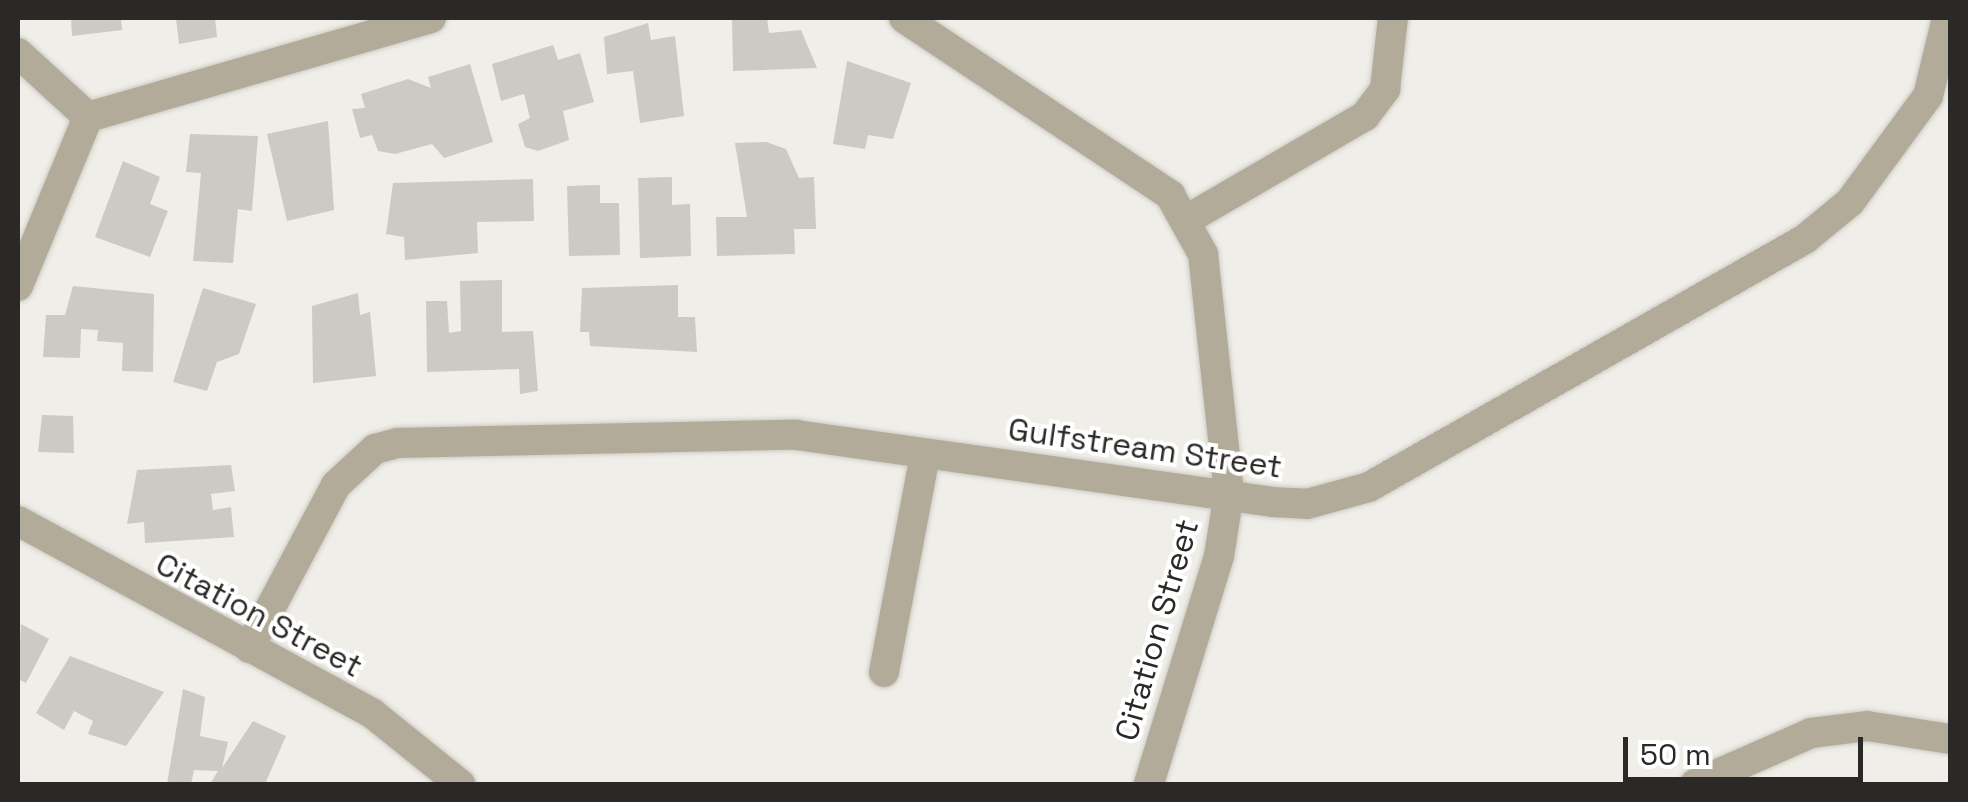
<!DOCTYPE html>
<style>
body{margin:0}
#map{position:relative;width:1968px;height:802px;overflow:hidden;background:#f0eee8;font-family:"Space Grotesk",sans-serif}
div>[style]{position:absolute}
.building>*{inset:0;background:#cccac4}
.roads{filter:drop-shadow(0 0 2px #cccbc5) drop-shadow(0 0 2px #cccbc5)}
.minor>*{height:30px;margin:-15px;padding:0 15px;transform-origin:15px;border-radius:15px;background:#b2ab99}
span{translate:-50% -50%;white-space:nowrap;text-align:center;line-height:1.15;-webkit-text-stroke:8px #fff;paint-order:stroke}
.street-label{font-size:32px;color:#2a2927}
.frame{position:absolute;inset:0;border:20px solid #2a2927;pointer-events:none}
.scale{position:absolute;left:1623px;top:737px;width:240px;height:45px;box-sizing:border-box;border:5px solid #2a2927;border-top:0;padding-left:12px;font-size:30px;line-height:35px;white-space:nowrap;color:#2a2927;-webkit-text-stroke:8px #fff;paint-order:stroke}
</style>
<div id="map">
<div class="building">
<i style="clip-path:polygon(71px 18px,121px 18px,122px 30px,72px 36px)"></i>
<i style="clip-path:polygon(176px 18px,215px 18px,217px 37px,179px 44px)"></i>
<i style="clip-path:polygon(732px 18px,767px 18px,769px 33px,801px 30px,817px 68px,733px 71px)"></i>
<i style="clip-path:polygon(648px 23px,651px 40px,675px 36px,684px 116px,640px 123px,633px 71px,607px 74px,604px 37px)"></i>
<i style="clip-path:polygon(553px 45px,558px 60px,580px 53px,594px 102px,563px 111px,569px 140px,538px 151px,525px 147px,518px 124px,530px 118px,524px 94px,501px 101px,492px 64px)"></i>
<i style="clip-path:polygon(847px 61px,911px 83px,893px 139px,868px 135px,865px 149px,833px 144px)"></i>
<i style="clip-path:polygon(470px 64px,493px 142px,444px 158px,432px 144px,395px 154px,378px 151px,372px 135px,360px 138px,352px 109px,365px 108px,361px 94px,408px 79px,431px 88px,428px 77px)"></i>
<i style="clip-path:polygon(328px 121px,334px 210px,287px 221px,267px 134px)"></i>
<i style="clip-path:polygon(190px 134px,258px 136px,252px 211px,238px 209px,233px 263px,193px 261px,201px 173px,186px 172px)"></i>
<i style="clip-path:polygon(766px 142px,786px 149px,799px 178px,814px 177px,816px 229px,794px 229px,795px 254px,717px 256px,716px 217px,747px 217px,735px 143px)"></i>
<i style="clip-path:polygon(123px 161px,160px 177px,150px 204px,168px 211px,150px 257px,95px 237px)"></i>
<i style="clip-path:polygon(672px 177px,672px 205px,690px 204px,691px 256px,640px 258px,638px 178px)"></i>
<i style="clip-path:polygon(533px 179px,534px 221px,477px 222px,478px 253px,405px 260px,404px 237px,386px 234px,393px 183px)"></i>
<i style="clip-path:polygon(600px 185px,600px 203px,619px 203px,620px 255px,569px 256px,567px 186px)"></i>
<i style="clip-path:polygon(502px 280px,502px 332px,533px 331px,538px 391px,520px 394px,519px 369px,427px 372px,426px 301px,447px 301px,449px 333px,461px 331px,460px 281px)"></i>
<i style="clip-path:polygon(678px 285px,678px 317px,695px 317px,697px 352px,590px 346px,589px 332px,580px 332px,582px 288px)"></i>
<i style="clip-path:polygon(73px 286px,154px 294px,153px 372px,122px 371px,123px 343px,97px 341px,98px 330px,81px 329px,80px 358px,43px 357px,46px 315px,65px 315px)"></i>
<i style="clip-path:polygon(203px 288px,256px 304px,239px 354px,217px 362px,207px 391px,173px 382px)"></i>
<i style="clip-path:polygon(358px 293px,360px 315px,370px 312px,376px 376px,313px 383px,312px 306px)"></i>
<i style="clip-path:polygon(42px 415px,73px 416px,74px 453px,38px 452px)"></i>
<i style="clip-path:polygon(231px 465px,235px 491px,211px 494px,213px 510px,231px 507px,234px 537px,145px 543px,144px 522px,127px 524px,137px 470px)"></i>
<i style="clip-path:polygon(21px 624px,49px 639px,26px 683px,18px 679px)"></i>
<i style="clip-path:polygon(70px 656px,164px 692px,126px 746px,88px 734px,93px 721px,74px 711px,64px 730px,36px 713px)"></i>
<i style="clip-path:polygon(183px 689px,205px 697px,200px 736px,228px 742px,222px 768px,253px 721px,286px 736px,265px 784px,210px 784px,218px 771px,194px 770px,191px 784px,167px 784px)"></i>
</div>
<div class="roads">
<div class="minor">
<i style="left:904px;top:18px;width:320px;rotate:33.6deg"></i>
<i style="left:1170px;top:195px;width:68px;rotate:60.8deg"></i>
<i style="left:1203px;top:254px;width:240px;rotate:83.8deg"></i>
<i style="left:1229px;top:493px;width:64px;rotate:99deg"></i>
<i style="left:1219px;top:556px;width:239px;rotate:107.1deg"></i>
<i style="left:18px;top:53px;width:95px;rotate:42.4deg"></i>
<i style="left:88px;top:117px;width:357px;rotate:-16.1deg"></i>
<i style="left:1188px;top:219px;width:205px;rotate:-30.2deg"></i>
<i style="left:1365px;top:116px;width:34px;rotate:-53deg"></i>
<i style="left:1385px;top:89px;width:71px;rotate:-83.6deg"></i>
<i style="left:18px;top:286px;width:183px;rotate:-67.5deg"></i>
<i style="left:18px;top:521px;width:404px;rotate:28.5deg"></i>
<i style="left:373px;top:714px;width:112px;rotate:38.8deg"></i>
<i style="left:249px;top:648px;width:185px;rotate:-61.9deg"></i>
<i style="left:336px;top:485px;width:53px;rotate:-42.7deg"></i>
<i style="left:375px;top:449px;width:24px;rotate:-15deg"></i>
<i style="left:398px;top:443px;width:398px;rotate:-1.2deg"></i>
<i style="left:796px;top:435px;width:481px;rotate:8deg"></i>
<i style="left:1272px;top:502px;width:35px;rotate:3deg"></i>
<i style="left:1307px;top:504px;width:64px;rotate:-15.3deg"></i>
<i style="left:1369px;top:487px;width:502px;rotate:-29.63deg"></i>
<i style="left:1805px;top:239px;width:58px;rotate:-39.4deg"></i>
<i style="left:1850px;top:202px;width:132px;rotate:-53.7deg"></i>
<i style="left:1928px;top:96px;width:80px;rotate:-76.3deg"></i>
<i style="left:884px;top:672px;width:222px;rotate:-79.3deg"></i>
<i style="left:1695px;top:784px;width:127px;rotate:-23.7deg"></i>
<i style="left:1811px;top:733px;width:56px;rotate:-7.1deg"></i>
<i style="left:1867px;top:726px;width:84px;rotate:8.9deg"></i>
</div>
</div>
<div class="street-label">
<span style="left:1145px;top:448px;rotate:8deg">Gulfstream Street</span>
<span style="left:259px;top:615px;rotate:28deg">Citation Street</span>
<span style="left:1157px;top:630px;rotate:-74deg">Citation Street</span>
</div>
<div class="frame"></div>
<div class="scale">50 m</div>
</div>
